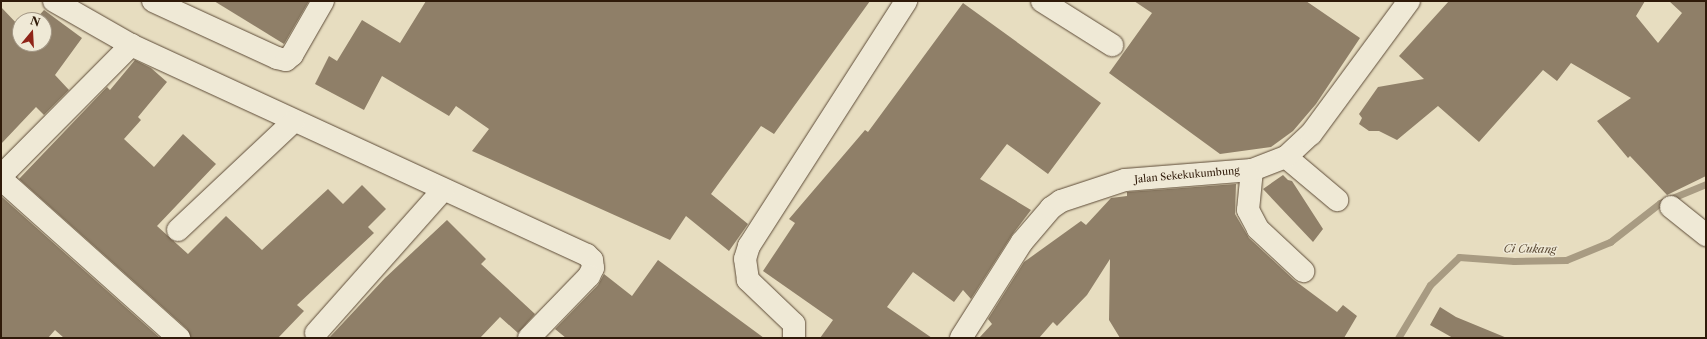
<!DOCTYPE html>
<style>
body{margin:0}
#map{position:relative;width:1707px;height:339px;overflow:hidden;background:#e7ddc0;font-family:"Libre Caslon Text",serif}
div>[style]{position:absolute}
.stream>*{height:7px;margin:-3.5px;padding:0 3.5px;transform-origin:3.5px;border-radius:3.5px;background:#a89b82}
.building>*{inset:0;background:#8f7f68}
.roads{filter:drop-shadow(0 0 1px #5d4b37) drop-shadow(0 0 1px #5d4b37)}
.minor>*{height:22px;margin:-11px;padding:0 11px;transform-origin:11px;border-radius:11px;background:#efe9d6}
span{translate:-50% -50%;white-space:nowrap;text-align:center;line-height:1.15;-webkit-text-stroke:3px #efe9d6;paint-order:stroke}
.street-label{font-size:10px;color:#2f1a09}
.water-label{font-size:11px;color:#5f4e39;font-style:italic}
.frame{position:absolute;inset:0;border:2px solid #2f1a09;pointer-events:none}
.north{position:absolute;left:12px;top:12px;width:40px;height:40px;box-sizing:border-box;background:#efe9d6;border:1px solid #a29684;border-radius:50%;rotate:18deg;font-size:11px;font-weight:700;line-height:16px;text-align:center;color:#2f1a09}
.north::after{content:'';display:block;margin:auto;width:14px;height:18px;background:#8f2418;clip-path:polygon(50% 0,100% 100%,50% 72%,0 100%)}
</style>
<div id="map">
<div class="stream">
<i style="left:1398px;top:338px;width:62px;rotate:-58.9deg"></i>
<i style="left:1430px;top:285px;width:40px;rotate:-44deg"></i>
<i style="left:1459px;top:257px;width:55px;rotate:4.2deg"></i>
<i style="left:1514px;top:261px;width:52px;rotate:-1.1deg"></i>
<i style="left:1566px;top:260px;width:48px;rotate:-22.2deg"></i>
<i style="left:1610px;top:242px;width:63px;rotate:-38deg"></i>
<i style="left:1660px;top:203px;width:50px;rotate:-22.4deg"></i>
</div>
<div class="building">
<i style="clip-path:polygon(214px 1px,309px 1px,284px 44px)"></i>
<i style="clip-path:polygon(426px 1px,870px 1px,774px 134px,761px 126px,711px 194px,748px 224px,729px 251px,686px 216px,670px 240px,472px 151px,489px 129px,456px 106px,449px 116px,382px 76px,364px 110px,315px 84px,329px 56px,337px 61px,362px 20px,400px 43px)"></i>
<i style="clip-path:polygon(1134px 1px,1306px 1px,1360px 38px,1316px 104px,1293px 131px,1271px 147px,1220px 154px,1109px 73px,1152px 13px)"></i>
<i style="clip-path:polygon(1449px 1px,1645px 1px,1636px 16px,1658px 43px,1682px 13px,1669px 1px,1706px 1px,1706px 176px,1667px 195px,1630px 156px,1628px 158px,1597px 121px,1631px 98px,1571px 63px,1557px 81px,1543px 70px,1479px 142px,1438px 106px,1397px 140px,1379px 131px,1369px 131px,1359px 124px,1362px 118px,1359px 114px,1378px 87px,1424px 79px,1399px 56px)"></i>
<i style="clip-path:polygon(963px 3px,1101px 103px,1048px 174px,1007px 144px,980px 179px,1031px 210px,1012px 235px,971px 299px,963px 290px,954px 302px,913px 272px,887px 307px,932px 338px,820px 338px,833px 320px,763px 271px,795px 223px,789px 219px,865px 130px,868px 132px)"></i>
<i style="clip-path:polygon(1px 7px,20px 27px,20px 44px,44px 44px,44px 20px,35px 20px,44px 10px,82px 38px,55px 75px,69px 90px,44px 115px,36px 107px,1px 144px)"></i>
<i style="clip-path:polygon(135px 60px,151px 68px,167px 82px,138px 117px,141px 120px,124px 139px,154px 167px,183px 134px,216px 164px,157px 226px,188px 254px,226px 216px,262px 250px,328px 189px,343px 204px,362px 185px,386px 209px,368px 227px,374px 233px,297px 305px,304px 311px,278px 338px,191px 338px,187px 329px,19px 179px,107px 87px,110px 90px)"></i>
<i style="clip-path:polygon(1283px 175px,1288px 180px,1292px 181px,1323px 229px,1313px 242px,1263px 189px)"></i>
<i style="clip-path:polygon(1236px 184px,1235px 214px,1249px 238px,1294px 280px,1337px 312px,1343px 305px,1357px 316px,1344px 338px,1120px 338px,1109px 320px,1110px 259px,1087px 295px,1057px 326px,1053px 322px,1039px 338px,979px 338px,992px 324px,988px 319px,1024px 262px,1081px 221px,1086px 225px,1111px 198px,1127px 196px,1127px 192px)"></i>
<i style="clip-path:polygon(2px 197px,160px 338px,64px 338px,55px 330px,48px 338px,1px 338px)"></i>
<i style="clip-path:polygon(447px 220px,486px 259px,481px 264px,535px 314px,518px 333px,500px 317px,480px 338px,329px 338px,385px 278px)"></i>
<i style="clip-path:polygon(658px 260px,764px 338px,566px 338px,555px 329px,598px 285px,604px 274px,632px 296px)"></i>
<i style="clip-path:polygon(1440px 307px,1456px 317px,1507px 338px,1453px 338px,1430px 325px)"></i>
</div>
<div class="roads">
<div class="minor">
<i style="left:54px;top:1px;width:89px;rotate:29.7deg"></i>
<i style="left:131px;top:45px;width:502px;rotate:24.73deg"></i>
<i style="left:587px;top:255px;width:7px;rotate:45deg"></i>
<i style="left:592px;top:260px;width:8px;rotate:83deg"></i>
<i style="left:593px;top:268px;width:9px;rotate:117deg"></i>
<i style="left:589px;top:276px;width:86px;rotate:134.1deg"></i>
<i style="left:153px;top:1px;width:136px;rotate:24.7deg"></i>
<i style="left:277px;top:58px;width:9px;rotate:13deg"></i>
<i style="left:286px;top:60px;width:8px;rotate:-40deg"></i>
<i style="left:292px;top:55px;width:62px;rotate:-60.1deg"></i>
<i style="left:1042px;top:1px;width:83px;rotate:32.2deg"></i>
<i style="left:1286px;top:157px;width:67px;rotate:40.1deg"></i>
<i style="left:1252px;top:170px;width:40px;rotate:95.7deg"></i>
<i style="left:1248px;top:210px;width:21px;rotate:62deg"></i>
<i style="left:1258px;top:229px;width:62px;rotate:43deg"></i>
<i style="left:1px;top:176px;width:185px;rotate:-45.2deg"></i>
<i style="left:1px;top:179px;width:239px;rotate:41.8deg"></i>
<i style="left:1671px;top:207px;width:45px;rotate:38.7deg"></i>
<i style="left:178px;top:230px;width:158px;rotate:-43.2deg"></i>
<i style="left:316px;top:333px;width:191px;rotate:-48.4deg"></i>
<i style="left:794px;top:338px;width:14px;rotate:-90deg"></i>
<i style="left:794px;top:324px;width:64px;rotate:-136.3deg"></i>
<i style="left:748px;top:280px;width:21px;rotate:-98deg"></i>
<i style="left:745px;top:259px;width:14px;rotate:-73deg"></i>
<i style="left:749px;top:246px;width:291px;rotate:-57.3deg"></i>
<i style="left:961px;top:338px;width:114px;rotate:-57.6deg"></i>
<i style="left:1022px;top:242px;width:45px;rotate:-49.5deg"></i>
<i style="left:1051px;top:208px;width:12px;rotate:-35deg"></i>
<i style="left:1061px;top:201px;width:67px;rotate:-18.2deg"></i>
<i style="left:1125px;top:180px;width:127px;rotate:-4.5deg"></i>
<i style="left:1252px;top:170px;width:36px;rotate:-21deg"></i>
<i style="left:1286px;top:157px;width:34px;rotate:-43deg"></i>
<i style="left:1311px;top:134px;width:165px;rotate:-53.6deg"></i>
</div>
</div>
<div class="street-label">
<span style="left:1187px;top:175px;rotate:-5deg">Jalan Sekekukumbung</span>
</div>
<div class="water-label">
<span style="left:1530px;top:249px;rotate:1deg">Ci Cukang</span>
</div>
<div class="frame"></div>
<div class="north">N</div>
</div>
